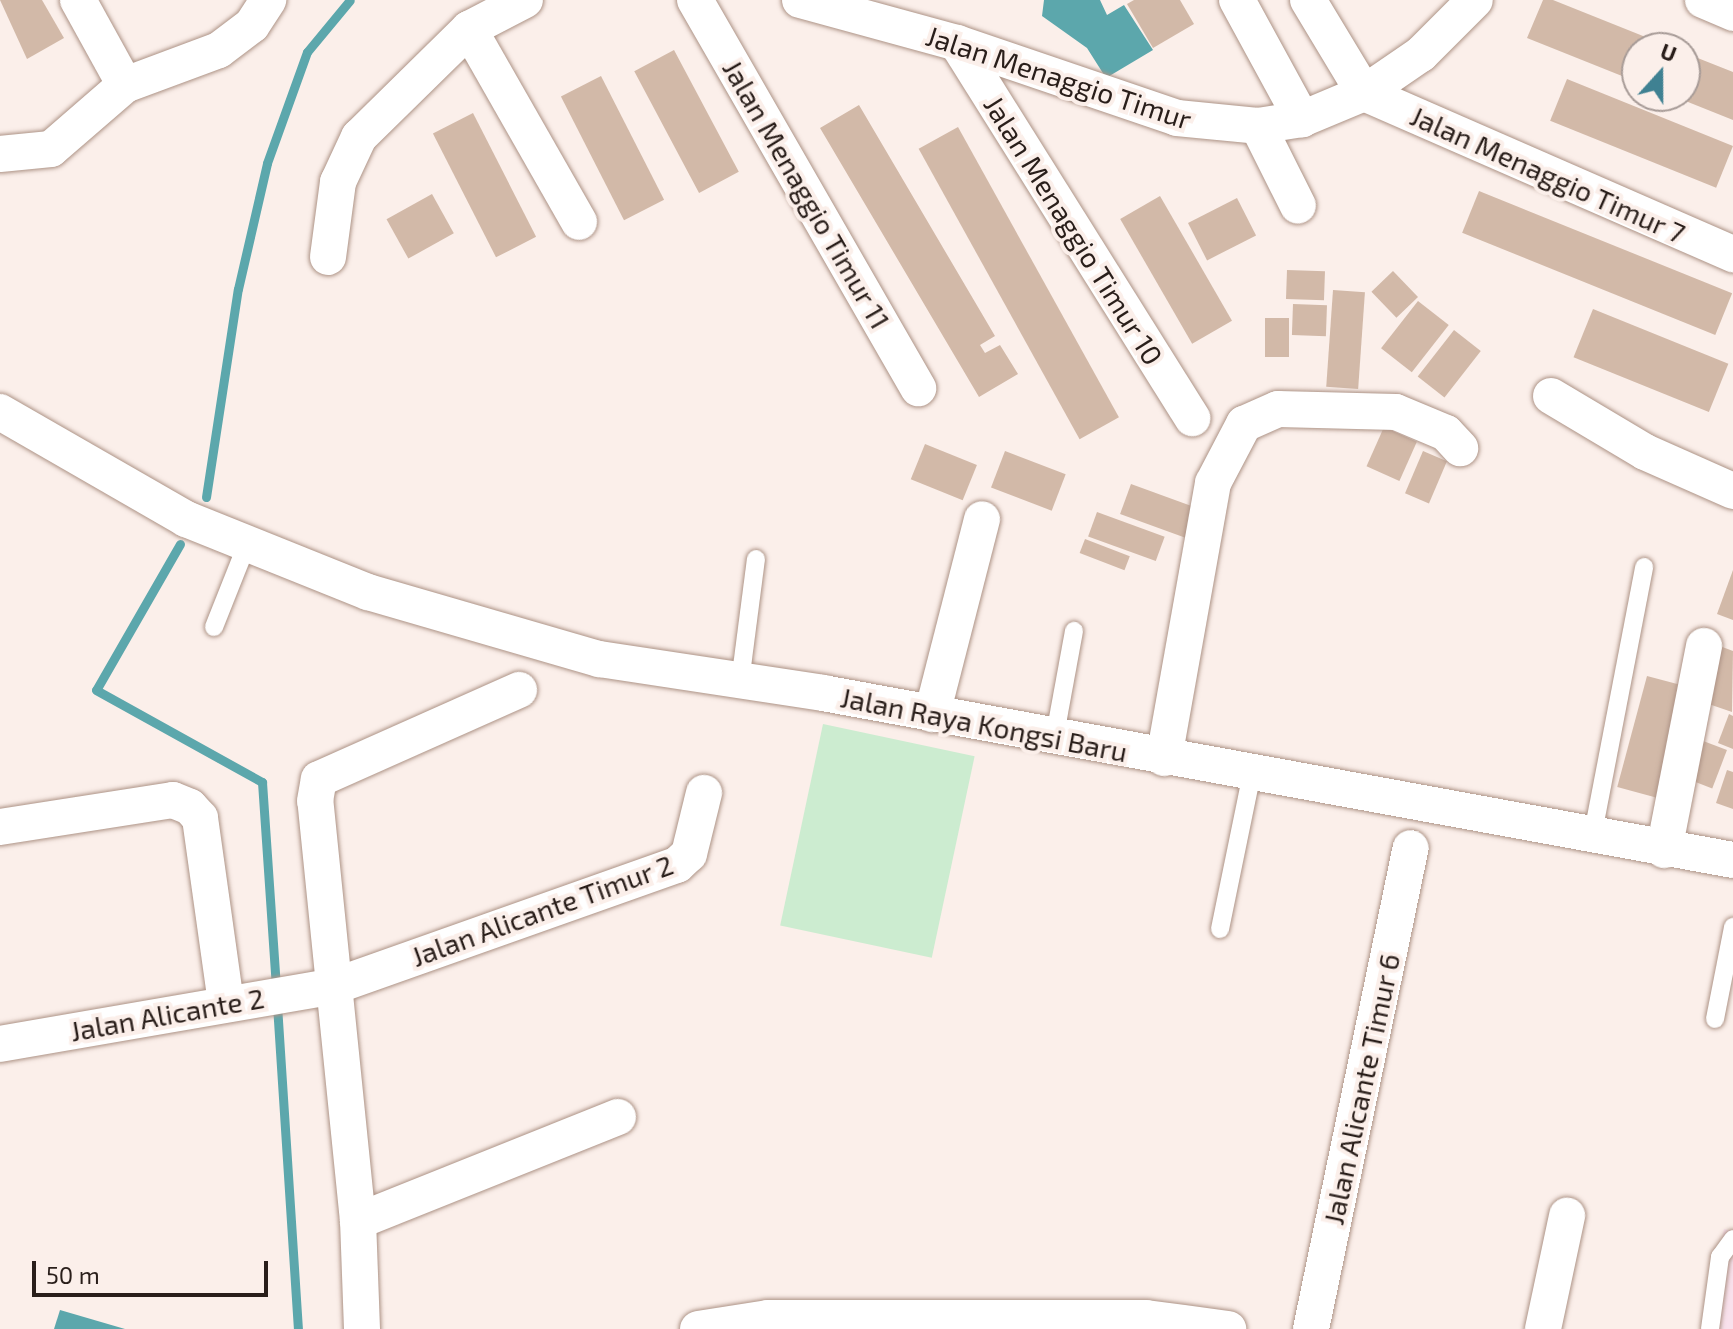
<!DOCTYPE html>
<style>
body{margin:0}
#map{position:relative;width:1733px;height:1329px;overflow:hidden;background:#fbefea;font-family:"Exo 2",sans-serif}
div>[style]{position:absolute}
.education>*{inset:0;background:#f9e1ec}
.green>*{inset:0;background:#ccecd0;transform-origin:0 0}
.water>*{inset:0;background:#5ca7ac}
.stream>*{height:9px;margin:-4.5px;padding:0 4.5px;transform-origin:4.5px;border-radius:4.5px;background:#5ca7ac}
.building>*{inset:0;background:#d2b9a8;transform-origin:0 0}
.roads{filter:drop-shadow(0 0 2px #ad9386) drop-shadow(0 0 2px #ad9386)}
.service>*{height:18px;margin:-9px;padding:0 9px;transform-origin:9px;border-radius:9px;background:#fff}
.minor>*{height:36px;margin:-18px;padding:0 18px;transform-origin:18px;border-radius:18px;background:#fff}
span{translate:-50% -50%;white-space:nowrap;text-align:center;line-height:1.15;-webkit-text-stroke:8px #fbefea;paint-order:stroke}
.street-label{font-size:28px;color:#291e1a}
.north{position:absolute;left:1621px;top:32px;width:80px;height:80px;box-sizing:border-box;background:#fbefea;border:2px solid #a79b97;border-radius:50%;rotate:21deg;font-size:22px;font-weight:700;line-height:32px;text-align:center;color:#291e1a}
.north::after{content:'';display:block;margin:auto;width:28px;height:36px;background:#3f8192;clip-path:polygon(50% 0,100% 100%,50% 72%,0 100%)}
.scale{position:absolute;left:32px;top:1261px;width:236px;height:36px;box-sizing:border-box;border:4px solid #291e1a;border-top:0;padding-left:10px;font-size:24px;line-height:28px;white-space:nowrap;color:#291e1a;-webkit-text-stroke:6px #fbefea;paint-order:stroke}
</style>
<div id="map">
<div class="education">
<i style="clip-path:polygon(1724px 1229px,1733px 1231px,1733px 1329px,1703px 1329px)"></i>
</div>
<div class="green">
<i style="left:823px;top:724px;width:155px;height:206px;rotate:12deg"></i>
</div>
<div class="water">
<i style="clip-path:polygon(1044px 0,1100px 0,1107px 15px,1124px 5px,1153px 50px,1106px 78px,1087px 48px,1042px 16px)"></i>
<i style="clip-path:polygon(60px 1310px,125px 1329px,54px 1329px)"></i>
</div>
<div class="stream">
<i style="left:206px;top:497px;width:210px;rotate:-81.3deg"></i>
<i style="left:238px;top:289px;width:129px;rotate:-77deg"></i>
<i style="left:267px;top:163px;width:118px;rotate:-70.2deg"></i>
<i style="left:307px;top:52px;width:67px;rotate:-50.4deg"></i>
<i style="left:180px;top:544px;width:168px;rotate:119.9deg"></i>
<i style="left:96px;top:690px;width:190px;rotate:29deg"></i>
<i style="left:262px;top:782px;width:208px;rotate:86.1deg"></i>
<i style="left:277px;top:1005px;width:325px;rotate:86.3deg"></i>
</div>
<div class="building">
<i style="clip-path:polygon(0 0,42px 0,64px 38px,27px 59px)"></i>
<i style="clip-path:polygon(1134px 0,1180px 0,1194px 24px,1153px 48px,1127px 4px)"></i>
<i style="clip-path:polygon(1543px 0,1553px 0,1673px 48px,1637px 48px,1637px 82px,1527px 38px)"></i>
<i style="left:674px;top:50px;width:138px;height:45px;rotate:62deg"></i>
<i style="clip-path:polygon(1685px 53px,1733px 72px,1733px 120px,1673px 96px,1685px 96px)"></i>
<i style="left:601px;top:76px;width:139px;height:45px;rotate:63deg"></i>
<i style="left:1567px;top:79px;width:179px;height:45px;rotate:22deg"></i>
<i style="clip-path:polygon(859px 105px,995px 336px,980px 345px,985px 353px,1000px 345px,1018px 374px,979px 397px,820px 128px)"></i>
<i style="left:473px;top:113px;width:139px;height:45px;rotate:63deg"></i>
<i style="left:958px;top:127px;width:332px;height:45px;rotate:61deg"></i>
<i style="left:1479px;top:191px;width:273px;height:45px;rotate:22deg"></i>
<i style="left:432px;top:194px;width:45px;height:52px;rotate:61deg"></i>
<i style="left:1160px;top:196px;width:144px;height:46px;rotate:60deg"></i>
<i style="left:1237px;top:198px;width:42px;height:55px;rotate:63deg"></i>
<i style="left:1287px;top:270px;width:38px;height:29px;rotate:2deg"></i>
<i style="left:1393px;top:271px;width:36px;height:30px;rotate:46deg"></i>
<i style="left:1333px;top:290px;width:32px;height:97px;rotate:4deg"></i>
<i style="left:1418px;top:301px;width:39px;height:60px;rotate:38deg"></i>
<i style="left:1293px;top:304px;width:34px;height:31px;rotate:2deg"></i>
<i style="left:1593px;top:309px;width:146px;height:52px;rotate:22deg"></i>
<i style="left:1265px;top:318px;width:24px;height:39px"></i>
<i style="left:1454px;top:330px;width:34px;height:59px;rotate:38deg"></i>
<i style="left:1384px;top:427px;width:36px;height:43px;rotate:24deg"></i>
<i style="left:925px;top:444px;width:56px;height:38px;rotate:22deg"></i>
<i style="left:1005px;top:451px;width:65px;height:39px;rotate:21deg"></i>
<i style="left:1423px;top:451px;width:26px;height:46px;rotate:23deg"></i>
<i style="left:1131px;top:484px;width:76px;height:32px;rotate:20deg"></i>
<i style="left:1097px;top:512px;width:72px;height:26px;rotate:20deg"></i>
<i style="left:1085px;top:539px;width:48px;height:15px;rotate:21deg"></i>
<i style="clip-path:polygon(1733px 570px,1733px 620px,1717px 614px)"></i>
<i style="clip-path:polygon(1717px 645px,1733px 651px,1732px 712px,1697px 700px)"></i>
<i style="left:1647px;top:676px;width:41px;height:115px;rotate:15deg"></i>
<i style="clip-path:polygon(1729px 714px,1733px 716px,1733px 749px,1718px 743px)"></i>
<i style="left:1698px;top:739px;width:31px;height:41px;rotate:21deg"></i>
<i style="clip-path:polygon(1727px 770px,1733px 772px,1733px 809px,1716px 803px)"></i>
</div>
<div class="roads">
<div class="service">
<i style="left:214px;top:627px;width:89px;rotate:-68.3deg"></i>
<i style="left:740px;top:682px;width:124px;rotate:-82.6deg"></i>
<i style="left:1054px;top:740px;width:111px;rotate:-79.6deg"></i>
<i style="left:1592px;top:838px;width:276px;rotate:-79.1deg"></i>
<i style="left:1220px;top:929px;width:159px;rotate:-78.4deg"></i>
<i style="left:1715px;top:1019px;width:94px;rotate:-78.9deg"></i>
<i style="left:1710px;top:1329px;width:73px;rotate:-82.1deg"></i>
<i style="left:1720px;top:1257px;width:22px;rotate:-54deg"></i>
</div>
<div class="minor">
<i style="left:78px;top:0;width:97px;rotate:61.1deg"></i>
<i style="left:695px;top:0;width:448px;rotate:60.1deg"></i>
<i style="left:800px;top:0;width:163px;rotate:15.3deg"></i>
<i style="left:957px;top:43px;width:232px;rotate:18.8deg"></i>
<i style="left:1177px;top:118px;width:81px;rotate:5.6deg"></i>
<i style="left:1258px;top:126px;width:45px;rotate:-9deg"></i>
<i style="left:1302px;top:119px;width:67px;rotate:-22.8deg"></i>
<i style="left:1364px;top:93px;width:69px;rotate:-34.4deg"></i>
<i style="left:1421px;top:54px;width:76px;rotate:-45deg"></i>
<i style="left:1237px;top:0;width:136px;rotate:61.4deg"></i>
<i style="left:1308px;top:0;width:109px;rotate:58.9deg"></i>
<i style="left:1364px;top:93px;width:403px;rotate:23.6deg"></i>
<i style="left:1703px;top:0;width:33px;rotate:23deg"></i>
<i style="left:469px;top:29px;width:222px;rotate:60.3deg"></i>
<i style="left:957px;top:43px;width:443px;rotate:57.9deg"></i>
<i style="left:1258px;top:126px;width:89px;rotate:63.4deg"></i>
<i style="left:0;top:154px;width:51px;rotate:-5.6deg"></i>
<i style="left:51px;top:149px;width:98px;rotate:-40.9deg"></i>
<i style="left:125px;top:85px;width:100px;rotate:-20.4deg"></i>
<i style="left:219px;top:50px;width:41px;rotate:-37.1deg"></i>
<i style="left:252px;top:25px;width:30px;rotate:-57deg"></i>
<i style="left:328px;top:257px;width:76px;rotate:-82.4deg"></i>
<i style="left:338px;top:182px;width:50px;rotate:-65deg"></i>
<i style="left:359px;top:137px;width:154px;rotate:-44.5deg"></i>
<i style="left:469px;top:29px;width:63px;rotate:-27.4deg"></i>
<i style="left:1551px;top:396px;width:109px;rotate:30.8deg"></i>
<i style="left:1645px;top:452px;width:96px;rotate:23.9deg"></i>
<i style="left:0;top:412px;width:215px;rotate:29.9deg"></i>
<i style="left:186px;top:519px;width:196px;rotate:21.9deg"></i>
<i style="left:368px;top:592px;width:241px;rotate:16.2deg"></i>
<i style="left:599px;top:659px;width:227px;rotate:8.6deg"></i>
<i style="left:823px;top:693px;width:925px;rotate:10.4deg"></i>
<i style="left:932px;top:714px;width:201px;rotate:-75.6deg"></i>
<i style="left:1164px;top:758px;width:279px;rotate:-79.9deg"></i>
<i style="left:1213px;top:483px;width:67px;rotate:-62.3deg"></i>
<i style="left:1244px;top:424px;width:37px;rotate:-24deg"></i>
<i style="left:1278px;top:409px;width:118px;rotate:1.5deg"></i>
<i style="left:1396px;top:412px;width:54px;rotate:22.8deg"></i>
<i style="left:1446px;top:433px;width:21px;rotate:47deg"></i>
<i style="left:0;top:827px;width:175px;rotate:-8.9deg"></i>
<i style="left:173px;top:800px;width:18px;rotate:22deg"></i>
<i style="left:190px;top:807px;width:15px;rotate:48deg"></i>
<i style="left:200px;top:818px;width:188px;rotate:82deg"></i>
<i style="left:1664px;top:850px;width:208px;rotate:-78.9deg"></i>
<i style="left:0;top:1044px;width:340px;rotate:-9.8deg"></i>
<i style="left:335px;top:986px;width:363px;rotate:-19.5deg"></i>
<i style="left:677px;top:865px;width:16px;rotate:-43deg"></i>
<i style="left:689px;top:854px;width:63px;rotate:-76.2deg"></i>
<i style="left:358px;top:1221px;width:280px;rotate:-21.8deg"></i>
<i style="left:362px;top:1329px;width:108px;rotate:-92.1deg"></i>
<i style="left:358px;top:1221px;width:422px;rotate:-95.8deg"></i>
<i style="left:315px;top:801px;width:22px;rotate:-80deg"></i>
<i style="left:319px;top:779px;width:219px;rotate:-24deg"></i>
<i style="left:698px;top:1329px;width:71px;rotate:-8.9deg"></i>
<i style="left:768px;top:1318px;width:378px"></i>
<i style="left:1146px;top:1318px;width:83px;rotate:7.6deg"></i>
<i style="left:1311px;top:1329px;width:491px;rotate:-78.3deg"></i>
<i style="left:1543px;top:1329px;width:116px;rotate:-78deg"></i>
</div>
</div>
<div class="street-label">
<span style="left:1059px;top:77px;rotate:18deg">Jalan Menaggio Timur</span>
<span style="left:1548px;top:174px;rotate:24deg">Jalan Menaggio Timur 7</span>
<span style="left:807px;top:194px;rotate:60deg">Jalan Menaggio Timur 11</span>
<span style="left:1074px;top:230px;rotate:58deg">Jalan Menaggio Timur 10</span>
<span style="left:984px;top:724px;rotate:11deg">Jalan Raya Kongsi Baru</span>
<span style="left:542px;top:910px;rotate:-20deg">Jalan Alicante Timur 2</span>
<span style="left:167px;top:1014px;rotate:-10deg">Jalan Alicante 2</span>
<span style="left:1361px;top:1089px;rotate:-78deg">Jalan Alicante Timur 6</span>
</div>
<div class="north">U</div>
<div class="scale">50 m</div>
</div>
